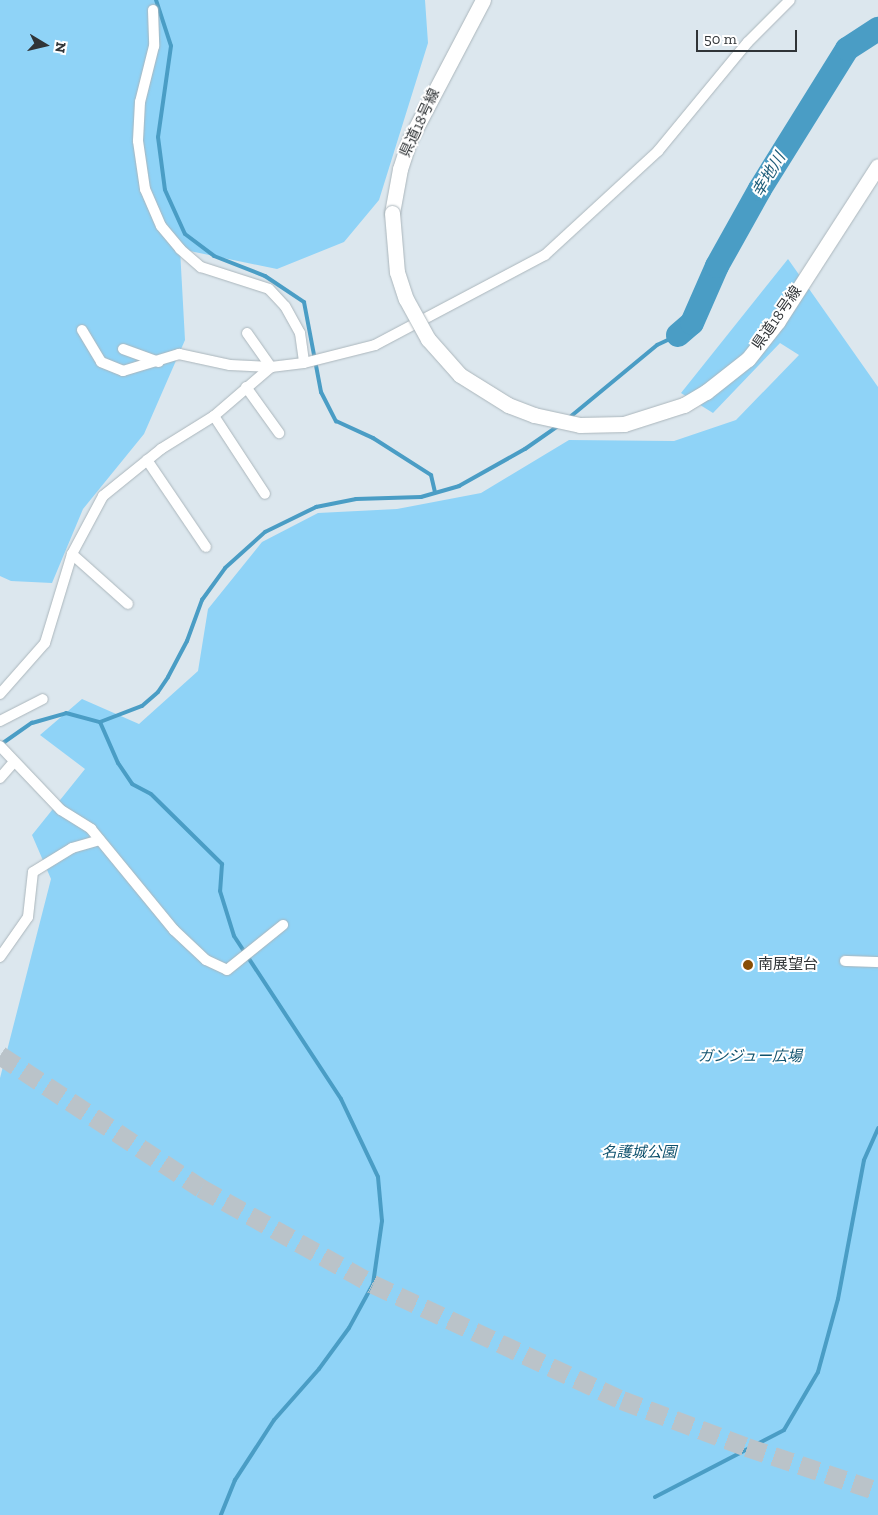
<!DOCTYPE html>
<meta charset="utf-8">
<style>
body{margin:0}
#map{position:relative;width:878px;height:1515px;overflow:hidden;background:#dce7ee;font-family:"Zilla Slab","Noto Sans JP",serif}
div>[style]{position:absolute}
.green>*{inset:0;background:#8fd3f7}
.stream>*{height:4px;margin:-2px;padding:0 2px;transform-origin:2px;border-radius:2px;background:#4a9dc5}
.river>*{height:24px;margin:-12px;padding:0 12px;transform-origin:12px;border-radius:12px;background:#4a9dc5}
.highway-tunnel>*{height:19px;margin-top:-9.5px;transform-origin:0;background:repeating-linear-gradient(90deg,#bac3c9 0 19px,transparent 0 28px)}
.roads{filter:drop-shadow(0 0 1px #abb6bc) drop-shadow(0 0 1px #abb6bc)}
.street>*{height:10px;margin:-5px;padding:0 5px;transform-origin:5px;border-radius:5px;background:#fff}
.secondary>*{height:15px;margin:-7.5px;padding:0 7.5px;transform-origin:7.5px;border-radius:7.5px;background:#fff}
.bridges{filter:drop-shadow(0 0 1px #abb6bc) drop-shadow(0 0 1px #abb6bc)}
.secondary-bridge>*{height:15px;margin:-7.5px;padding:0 7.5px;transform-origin:7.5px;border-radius:7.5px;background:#fff}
.dots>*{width:14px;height:14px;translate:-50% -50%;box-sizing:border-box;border:2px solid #fff;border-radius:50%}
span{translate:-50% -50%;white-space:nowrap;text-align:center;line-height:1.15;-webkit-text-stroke:4px #fff;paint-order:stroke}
.street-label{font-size:15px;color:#303437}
.poi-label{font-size:15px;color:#303437}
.left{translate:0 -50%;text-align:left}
.park-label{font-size:15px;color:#0f526e;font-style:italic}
.water-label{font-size:16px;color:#1f5e7a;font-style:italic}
.north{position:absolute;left:20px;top:20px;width:50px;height:50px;-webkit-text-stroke:4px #fff;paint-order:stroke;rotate:99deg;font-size:14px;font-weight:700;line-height:20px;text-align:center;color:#303437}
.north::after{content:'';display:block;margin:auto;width:18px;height:22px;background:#303437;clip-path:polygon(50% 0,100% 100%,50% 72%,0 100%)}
.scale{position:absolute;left:696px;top:30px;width:101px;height:22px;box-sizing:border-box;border:2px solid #303437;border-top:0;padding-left:6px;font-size:15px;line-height:18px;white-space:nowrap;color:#303437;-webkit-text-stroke:4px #fff;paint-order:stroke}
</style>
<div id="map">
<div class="green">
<i style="clip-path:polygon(0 0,425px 0,428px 43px,379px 200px,344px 242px,277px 269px,180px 249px,185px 340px,144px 434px,83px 509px,52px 583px,11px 581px,0 576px)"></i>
<i style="clip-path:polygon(788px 259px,878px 387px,878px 1515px,0 1515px,0 1078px,51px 879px,32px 835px,85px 769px,40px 735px,82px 699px,139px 724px,198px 671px,208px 609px,262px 542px,318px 513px,397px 509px,481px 493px,569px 440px,674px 441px,736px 420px,799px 355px,780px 343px,713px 413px,681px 393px)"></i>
</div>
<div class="stream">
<i style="left:156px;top:0;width:48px;rotate:71.9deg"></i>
<i style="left:171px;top:46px;width:92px;rotate:98.1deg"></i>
<i style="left:158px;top:137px;width:53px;rotate:82.5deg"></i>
<i style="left:165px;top:190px;width:48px;rotate:65.6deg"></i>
<i style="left:185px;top:234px;width:36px;rotate:37deg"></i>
<i style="left:214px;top:256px;width:55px;rotate:21.4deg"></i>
<i style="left:265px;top:276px;width:47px;rotate:33.7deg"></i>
<i style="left:304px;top:302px;width:92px;rotate:79.3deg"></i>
<i style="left:321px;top:392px;width:33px;rotate:63deg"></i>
<i style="left:336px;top:421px;width:41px;rotate:24.7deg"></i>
<i style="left:373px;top:438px;width:69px;rotate:32.5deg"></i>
<i style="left:431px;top:475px;width:18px;rotate:77deg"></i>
<i style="left:570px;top:417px;width:113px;rotate:-39.6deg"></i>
<i style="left:657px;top:345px;width:23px;rotate:-25deg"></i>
<i style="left:100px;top:722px;width:45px;rotate:66.3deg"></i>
<i style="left:118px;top:763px;width:25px;rotate:56deg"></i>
<i style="left:132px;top:784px;width:21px;rotate:28deg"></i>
<i style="left:151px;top:794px;width:100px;rotate:44.6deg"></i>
<i style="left:222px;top:864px;width:27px;rotate:94deg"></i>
<i style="left:220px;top:891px;width:47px;rotate:72.7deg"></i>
<i style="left:234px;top:936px;width:195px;rotate:56.7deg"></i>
<i style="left:341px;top:1099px;width:86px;rotate:64.6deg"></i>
<i style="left:378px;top:1177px;width:44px;rotate:84.8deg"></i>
<i style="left:382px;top:1221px;width:64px;rotate:98.1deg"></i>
<i style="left:373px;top:1284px;width:50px;rotate:118.6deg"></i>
<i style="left:349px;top:1328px;width:51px;rotate:126.2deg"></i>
<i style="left:319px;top:1369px;width:68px;rotate:131.4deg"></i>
<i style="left:274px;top:1420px;width:72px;rotate:123deg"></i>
<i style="left:235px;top:1480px;width:38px;rotate:112deg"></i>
<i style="left:0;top:745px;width:39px;rotate:-35deg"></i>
<i style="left:32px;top:723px;width:35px;rotate:-16deg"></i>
<i style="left:66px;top:713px;width:35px;rotate:15deg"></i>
<i style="left:100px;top:722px;width:45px;rotate:-20.9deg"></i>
<i style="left:142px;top:706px;width:21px;rotate:-41deg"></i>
<i style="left:158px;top:692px;width:18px;rotate:-56deg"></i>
<i style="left:168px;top:677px;width:41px;rotate:-62.2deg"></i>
<i style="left:187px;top:641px;width:44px;rotate:-69.9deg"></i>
<i style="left:202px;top:600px;width:39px;rotate:-54deg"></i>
<i style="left:225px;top:568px;width:54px;rotate:-42deg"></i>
<i style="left:265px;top:532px;width:57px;rotate:-26.1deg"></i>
<i style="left:316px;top:507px;width:41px;rotate:-11.3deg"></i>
<i style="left:356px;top:499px;width:65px;rotate:-1.8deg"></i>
<i style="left:421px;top:497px;width:40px;rotate:-16deg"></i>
<i style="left:459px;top:486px;width:76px;rotate:-29.3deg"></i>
<i style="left:525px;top:449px;width:40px;rotate:-34.9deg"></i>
<i style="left:655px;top:1497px;width:145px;rotate:-27.4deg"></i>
<i style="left:784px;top:1430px;width:67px;rotate:-59.6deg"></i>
<i style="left:818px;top:1372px;width:76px;rotate:-74.7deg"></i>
<i style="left:838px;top:1299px;width:141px;rotate:-79.4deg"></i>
<i style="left:864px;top:1160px;width:35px;rotate:-66deg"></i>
</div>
<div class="river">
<i style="left:678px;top:335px;width:18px;rotate:-41deg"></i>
<i style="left:692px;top:323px;width:62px;rotate:-66.3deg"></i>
<i style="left:717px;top:266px;width:88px;rotate:-60.8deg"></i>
<i style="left:760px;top:189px;width:165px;rotate:-58.1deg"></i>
<i style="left:847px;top:49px;width:37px;rotate:-33deg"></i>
</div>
<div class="highway-tunnel">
<i style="left:0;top:1055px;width:241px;rotate:33.5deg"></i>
<i style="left:201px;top:1188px;width:197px;rotate:29.2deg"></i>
<i style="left:373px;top:1284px;width:275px;rotate:25deg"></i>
<i style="left:622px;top:1400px;width:134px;rotate:20.6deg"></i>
<i style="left:747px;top:1447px;width:138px;rotate:18.6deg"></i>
</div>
<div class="roads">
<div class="street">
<i style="left:153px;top:10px;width:36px;rotate:88deg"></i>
<i style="left:154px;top:46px;width:58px;rotate:104deg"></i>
<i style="left:140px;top:102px;width:39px;rotate:93deg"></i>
<i style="left:138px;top:141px;width:49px;rotate:81.7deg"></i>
<i style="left:145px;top:189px;width:40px;rotate:66.6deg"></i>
<i style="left:161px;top:226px;width:30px;rotate:50deg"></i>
<i style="left:180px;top:249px;width:28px;rotate:41deg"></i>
<i style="left:201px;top:267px;width:71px;rotate:17.9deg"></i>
<i style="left:269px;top:289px;width:23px;rotate:47deg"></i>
<i style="left:285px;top:306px;width:31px;rotate:61deg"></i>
<i style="left:300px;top:333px;width:30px;rotate:82deg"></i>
<i style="left:82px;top:330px;width:37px;rotate:59deg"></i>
<i style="left:101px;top:362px;width:24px;rotate:22deg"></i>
<i style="left:123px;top:371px;width:59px;rotate:-16.9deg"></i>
<i style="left:179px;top:354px;width:52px;rotate:12.2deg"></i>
<i style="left:230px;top:365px;width:41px;rotate:2.8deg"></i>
<i style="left:247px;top:333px;width:42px;rotate:54.8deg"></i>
<i style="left:123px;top:349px;width:38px;rotate:20deg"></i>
<i style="left:246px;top:387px;width:57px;rotate:54.3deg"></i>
<i style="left:214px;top:416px;width:93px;rotate:56.8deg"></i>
<i style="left:147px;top:460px;width:105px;rotate:55.9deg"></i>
<i style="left:72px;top:554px;width:75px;rotate:41.8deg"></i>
<i style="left:0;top:694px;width:68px;rotate:-48.6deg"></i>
<i style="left:45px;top:643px;width:93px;rotate:-73.1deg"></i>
<i style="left:72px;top:554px;width:66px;rotate:-61.9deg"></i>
<i style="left:103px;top:496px;width:75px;rotate:-39deg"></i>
<i style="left:161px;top:449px;width:62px;rotate:-31.9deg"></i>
<i style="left:214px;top:416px;width:75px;rotate:-40.7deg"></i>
<i style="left:271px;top:367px;width:33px;rotate:-7deg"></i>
<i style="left:304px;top:363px;width:73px;rotate:-14.2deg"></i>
<i style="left:375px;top:345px;width:192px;rotate:-27.9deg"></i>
<i style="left:545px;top:255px;width:154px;rotate:-42.6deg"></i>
<i style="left:658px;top:151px;width:141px;rotate:-50.5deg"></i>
<i style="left:748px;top:42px;width:59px;rotate:-45deg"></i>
<i style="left:0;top:721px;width:48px;rotate:-27.1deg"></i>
<i style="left:0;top:746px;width:88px;rotate:46.4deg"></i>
<i style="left:61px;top:810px;width:36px;rotate:32deg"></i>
<i style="left:91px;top:829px;width:131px;rotate:50.6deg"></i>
<i style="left:174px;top:930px;width:44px;rotate:43.2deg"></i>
<i style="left:206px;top:960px;width:23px;rotate:25deg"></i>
<i style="left:227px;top:970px;width:72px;rotate:-38.8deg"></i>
<i style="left:0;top:778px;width:21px;rotate:-49deg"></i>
<i style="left:0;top:957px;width:49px;rotate:-55deg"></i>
<i style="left:28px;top:917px;width:45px;rotate:-83.7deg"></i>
<i style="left:33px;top:872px;width:46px;rotate:-31.6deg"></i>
<i style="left:72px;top:848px;width:29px;rotate:-16deg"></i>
<i style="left:845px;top:961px;width:33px;rotate:2deg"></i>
</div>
<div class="secondary">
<i style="left:392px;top:213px;width:45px;rotate:-79.7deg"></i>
<i style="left:400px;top:169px;width:32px;rotate:-72deg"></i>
<i style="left:410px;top:139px;width:157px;rotate:-62.3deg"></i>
</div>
</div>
<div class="bridges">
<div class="secondary-bridge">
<i style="left:392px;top:213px;width:59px;rotate:85.2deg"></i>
<i style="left:397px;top:272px;width:28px;rotate:72deg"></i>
<i style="left:406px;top:299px;width:46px;rotate:61.2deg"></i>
<i style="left:428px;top:339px;width:48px;rotate:48.4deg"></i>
<i style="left:460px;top:375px;width:57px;rotate:32deg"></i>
<i style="left:508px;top:405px;width:28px;rotate:21deg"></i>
<i style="left:534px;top:415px;width:47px;rotate:12.3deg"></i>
<i style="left:580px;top:425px;width:44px;rotate:-1.3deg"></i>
<i style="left:624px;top:424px;width:63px;rotate:-17.6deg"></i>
<i style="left:684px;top:405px;width:26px;rotate:-31deg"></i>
<i style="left:706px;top:392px;width:53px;rotate:-38.2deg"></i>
<i style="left:748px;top:359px;width:48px;rotate:-51.7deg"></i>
<i style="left:778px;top:321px;width:184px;rotate:-57.2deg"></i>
</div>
</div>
<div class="dots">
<i style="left:748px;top:965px;background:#884e05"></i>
</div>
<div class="street-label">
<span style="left:420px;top:123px;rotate:-65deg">県道18号線</span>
<span style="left:777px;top:318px;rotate:-55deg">県道18号線</span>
</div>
<div class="poi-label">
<span class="left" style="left:758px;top:965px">南展望台</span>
</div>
<div class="park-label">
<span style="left:750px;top:1057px">ガンジュー広場</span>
<span style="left:639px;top:1153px">名護城公園</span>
</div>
<div class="water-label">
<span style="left:769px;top:175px;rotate:-59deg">幸地川</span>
</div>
<div class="north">N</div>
<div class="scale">50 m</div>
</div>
